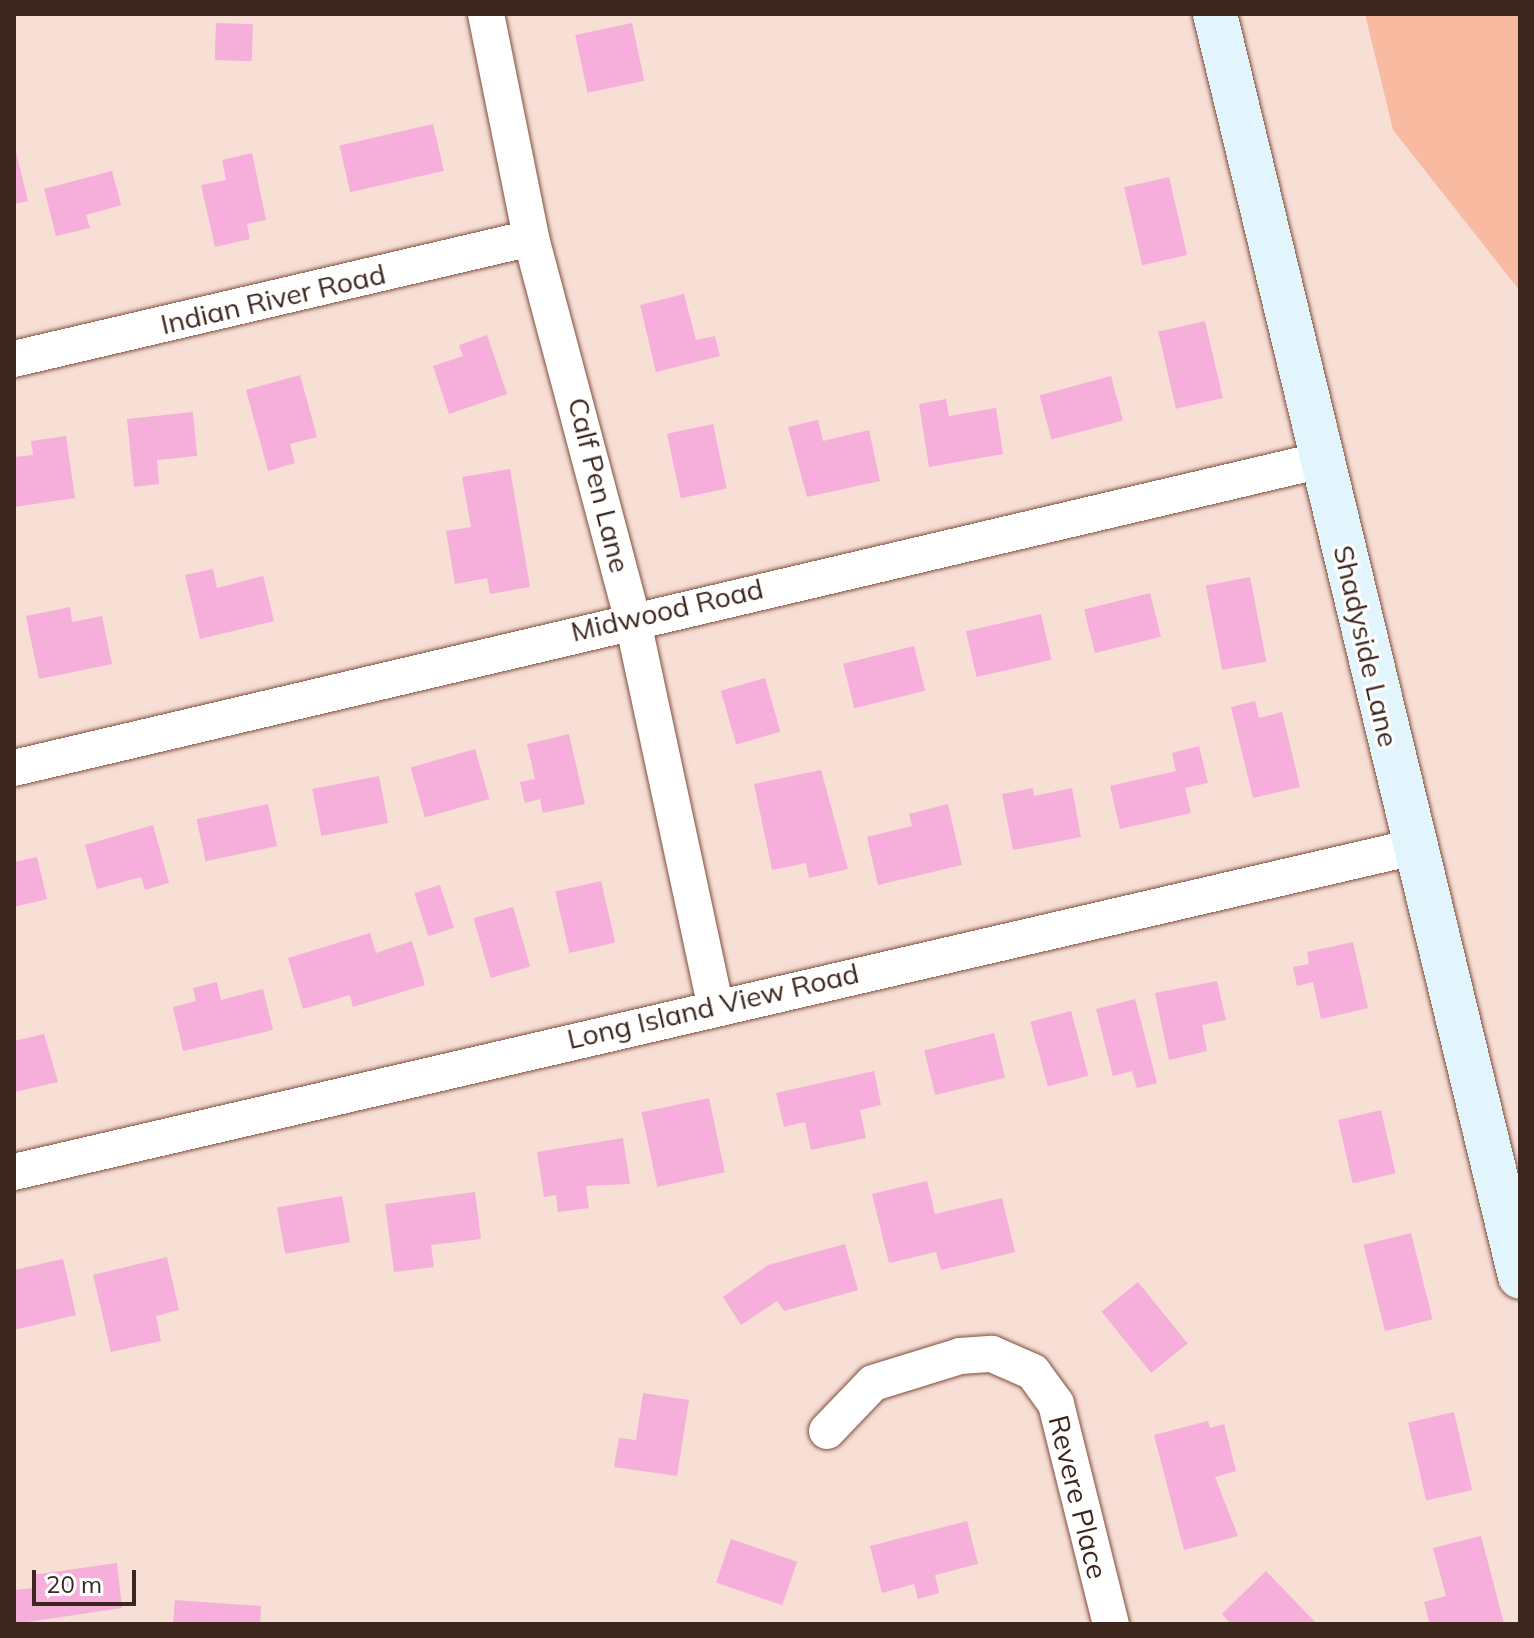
<!DOCTYPE html>
<style>
body{margin:0}
#map{position:relative;width:1534px;height:1638px;overflow:hidden;background:#f7dfd6;font-family:Mulish,sans-serif}
div>[style]{position:absolute}
.green>*{inset:0;background:#f8baa1}
.building>*{inset:0;background:#f6aedb;transform-origin:0 0}
.roads{filter:drop-shadow(0 0 2px #804f3c) drop-shadow(0 0 2px #804f3c)}
.street>*{height:36px;margin:-18px;padding:0 18px;transform-origin:18px;border-radius:18px;background:#fff}
.secondary>*{height:44px;margin:-22px;padding:0 22px;transform-origin:22px;border-radius:22px;background:#e2f5fc}
span{translate:-50% -50%;white-space:nowrap;text-align:center;line-height:1.15;-webkit-text-stroke:6px #fff;paint-order:stroke}
.street-label{font-size:28px;color:#3c261e}
.frame{position:absolute;inset:0;border:16px solid #3c261e;pointer-events:none}
.scale{position:absolute;left:32px;top:1570px;width:104px;height:36px;box-sizing:border-box;border:4px solid #3c261e;border-top:0;padding-left:10px;font-size:24px;line-height:28px;white-space:nowrap;color:#3c261e;-webkit-text-stroke:6px #fff;paint-order:stroke}
</style>
<div id="map">
<div class="green">
<i style="clip-path:polygon(1365px 14px,1520px 14px,1520px 291px,1393px 130px)"></i>
</div>
<div class="building">
<i style="left:216px;top:23px;width:37px;height:37px;rotate:2deg"></i>
<i style="left:632px;top:23px;width:59px;height:58px;rotate:78deg"></i>
<i style="left:433px;top:124px;width:48px;height:96px;rotate:77deg"></i>
<i style="clip-path:polygon(14px 144px,28px 201px,14px 204px)"></i>
<i style="clip-path:polygon(252px 153px,266px 220px,247px 224px,250px 239px,215px 247px,201px 185px,226px 180px,222px 160px)"></i>
<i style="clip-path:polygon(112px 171px,121px 205px,86px 215px,90px 228px,56px 236px,44px 189px)"></i>
<i style="left:1169px;top:177px;width:80px;height:46px;rotate:77deg"></i>
<i style="clip-path:polygon(684px 294px,696px 340px,715px 336px,720px 356px,656px 372px,640px 305px)"></i>
<i style="left:1205px;top:321px;width:79px;height:48px;rotate:77deg"></i>
<i style="clip-path:polygon(487px 335px,507px 394px,449px 414px,433px 366px,463px 356px,459px 345px)"></i>
<i style="clip-path:polygon(300px 375px,317px 437px,290px 444px,295px 463px,268px 471px,246px 390px)"></i>
<i style="left:1111px;top:376px;width:46px;height:74px;rotate:75deg"></i>
<i style="clip-path:polygon(946px 399px,949px 416px,996px 408px,1003px 454px,929px 467px,919px 404px)"></i>
<i style="clip-path:polygon(193px 412px,197px 456px,157px 460px,159px 484px,134px 487px,127px 419px)"></i>
<i style="clip-path:polygon(818px 420px,823px 441px,869px 430px,880px 481px,807px 497px,788px 427px)"></i>
<i style="left:713px;top:424px;width:66px;height:47px;rotate:78deg"></i>
<i style="clip-path:polygon(66px 436px,75px 498px,14px 507px,14px 457px,33px 455px,31px 441px)"></i>
<i style="clip-path:polygon(510px 469px,530px 587px,490px 594px,487px 578px,455px 584px,446px 531px,471px 527px,462px 477px)"></i>
<i style="clip-path:polygon(213px 569px,217px 588px,263px 576px,274px 621px,200px 639px,185px 575px)"></i>
<i style="left:1250px;top:577px;width:86px;height:45px;rotate:79deg"></i>
<i style="left:1150px;top:593px;width:45px;height:68px;rotate:76deg"></i>
<i style="clip-path:polygon(70px 607px,72px 622px,102px 616px,112px 664px,39px 679px,26px 616px)"></i>
<i style="left:1041px;top:614px;width:47px;height:77px;rotate:77deg"></i>
<i style="left:914px;top:646px;width:46px;height:73px;rotate:76deg"></i>
<i style="left:765px;top:678px;width:56px;height:46px;rotate:74deg"></i>
<i style="clip-path:polygon(1255px 701px,1259px 718px,1282px 712px,1300px 787px,1253px 798px,1231px 707px)"></i>
<i style="clip-path:polygon(569px 734px,585px 804px,543px 813px,540px 799px,525px 803px,520px 782px,535px 779px,527px 744px)"></i>
<i style="clip-path:polygon(1199px 746px,1208px 783px,1185px 788px,1191px 813px,1120px 829px,1110px 786px,1176px 771px,1172px 753px)"></i>
<i style="left:475px;top:749px;width:52px;height:67px;rotate:74deg"></i>
<i style="clip-path:polygon(821px 770px,848px 869px,809px 878px,806px 863px,772px 870px,754px 784px)"></i>
<i style="left:379px;top:776px;width:48px;height:68px;rotate:79deg"></i>
<i style="clip-path:polygon(1033px 788px,1034px 796px,1072px 788px,1081px 837px,1013px 850px,1002px 794px)"></i>
<i style="left:268px;top:804px;width:43px;height:73px;rotate:78deg"></i>
<i style="clip-path:polygon(948px 804px,962px 865px,878px 885px,867px 837px,912px 826px,909px 814px)"></i>
<i style="clip-path:polygon(153px 825px,169px 883px,145px 890px,141px 877px,97px 889px,85px 845px)"></i>
<i style="clip-path:polygon(37px 857px,47px 899px,14px 907px,14px 862px)"></i>
<i style="left:601px;top:881px;width:63px;height:47px;rotate:77deg"></i>
<i style="left:440px;top:885px;width:45px;height:27px;rotate:72deg"></i>
<i style="left:513px;top:907px;width:62px;height:41px;rotate:74deg"></i>
<i style="clip-path:polygon(370px 933px,376px 953px,412px 941px,425px 985px,353px 1007px,350px 995px,303px 1009px,288px 958px)"></i>
<i style="clip-path:polygon(1353px 942px,1368px 1008px,1321px 1019px,1313px 982px,1297px 986px,1293px 967px,1309px 964px,1307px 952px)"></i>
<i style="clip-path:polygon(1217px 981px,1226px 1020px,1202px 1025px,1207px 1051px,1169px 1060px,1155px 993px)"></i>
<i style="clip-path:polygon(217px 982px,221px 1000px,263px 989px,273px 1030px,183px 1051px,173px 1007px,196px 1001px,193px 988px)"></i>
<i style="clip-path:polygon(1135px 999px,1157px 1083px,1137px 1088px,1132px 1071px,1113px 1076px,1096px 1009px)"></i>
<i style="left:1071px;top:1011px;width:67px;height:42px;rotate:75deg"></i>
<i style="left:994px;top:1033px;width:46px;height:72px;rotate:76deg"></i>
<i style="clip-path:polygon(44px 1034px,58px 1082px,14px 1092px,14px 1041px)"></i>
<i style="clip-path:polygon(874px 1071px,881px 1105px,860px 1110px,866px 1138px,811px 1150px,805px 1122px,784px 1127px,776px 1093px)"></i>
<i style="left:709px;top:1098px;width:76px;height:69px;rotate:78deg"></i>
<i style="left:1381px;top:1110px;width:65px;height:44px;rotate:77deg"></i>
<i style="clip-path:polygon(623px 1138px,630px 1184px,586px 1186px,589px 1208px,558px 1212px,556px 1195px,544px 1197px,537px 1152px)"></i>
<i style="clip-path:polygon(927px 1181px,935px 1214px,1002px 1198px,1015px 1252px,941px 1270px,936px 1252px,889px 1263px,872px 1194px)"></i>
<i style="clip-path:polygon(475px 1192px,481px 1239px,431px 1245px,434px 1267px,394px 1272px,385px 1204px)"></i>
<i style="left:342px;top:1196px;width:47px;height:66px;rotate:80deg"></i>
<i style="left:1411px;top:1233px;width:89px;height:49px;rotate:76deg"></i>
<i style="clip-path:polygon(845px 1244px,858px 1290px,784px 1311px,777px 1301px,741px 1325px,723px 1297px,768px 1265px)"></i>
<i style="clip-path:polygon(167px 1257px,179px 1310px,156px 1316px,161px 1341px,111px 1352px,93px 1275px)"></i>
<i style="clip-path:polygon(63px 1259px,76px 1315px,14px 1330px,14px 1270px)"></i>
<i style="left:1138px;top:1282px;width:79px;height:47px;rotate:51deg"></i>
<i style="clip-path:polygon(643px 1393px,689px 1400px,677px 1476px,614px 1467px,619px 1438px,636px 1440px)"></i>
<i style="left:1454px;top:1412px;width:80px;height:47px;rotate:77deg"></i>
<i style="clip-path:polygon(1208px 1421px,1210px 1428px,1224px 1424px,1236px 1471px,1215px 1477px,1238px 1536px,1184px 1550px,1154px 1435px)"></i>
<i style="clip-path:polygon(967px 1521px,978px 1564px,935px 1575px,939px 1593px,918px 1599px,914px 1584px,882px 1593px,870px 1546px)"></i>
<i style="clip-path:polygon(1481px 1536px,1504px 1624px,1429px 1622px,1424px 1602px,1446px 1596px,1433px 1548px)"></i>
<i style="left:731px;top:1539px;width:70px;height:46px;rotate:19deg"></i>
<i style="clip-path:polygon(117px 1563px,122px 1608px,14px 1624px,14px 1590px,34px 1588px,32px 1575px)"></i>
<i style="clip-path:polygon(1266px 1571px,1317px 1624px,1231px 1624px,1222px 1614px)"></i>
<i style="clip-path:polygon(175px 1600px,261px 1606px,260px 1624px,173px 1624px)"></i>
</div>
<div class="roads">
<div class="street">
<i style="left:486px;top:14px;width:228px;rotate:78.6deg"></i>
<i style="left:531px;top:238px;width:392px;rotate:75.1deg"></i>
<i style="left:632px;top:617px;width:397px;rotate:77.9deg"></i>
<i style="left:14px;top:359px;width:531px;rotate:-13.17deg"></i>
<i style="left:14px;top:768px;width:1344px;rotate:-13.25deg"></i>
<i style="left:14px;top:1172px;width:1437px;rotate:-13.07deg"></i>
<i style="left:827px;top:1431px;width:66px;rotate:-46.2deg"></i>
<i style="left:873px;top:1383px;width:91px;rotate:-17.2deg"></i>
<i style="left:960px;top:1356px;width:32px;rotate:-4deg"></i>
<i style="left:992px;top:1354px;width:45px;rotate:23.7deg"></i>
<i style="left:1033px;top:1372px;width:39px;rotate:54deg"></i>
<i style="left:1056px;top:1404px;width:227px;rotate:76deg"></i>
</div>
<div class="secondary">
<i style="left:1215px;top:14px;width:1299px;rotate:76.42deg"></i>
</div>
</div>
<div class="street-label">
<span style="left:273px;top:299px;rotate:-13deg">Indian River Road</span>
<span style="left:599px;top:485px;rotate:76deg">Calf Pen Lane</span>
<span style="left:667px;top:610px;rotate:-13deg">Midwood Road</span>
<span style="left:1366px;top:646px;rotate:77deg">Shadyside Lane</span>
<span style="left:713px;top:1006px;rotate:-13deg">Long Island View Road</span>
<span style="left:1078px;top:1497px;rotate:76deg">Revere Place</span>
</div>
<div class="frame"></div>
<div class="scale">20 m</div>
</div>
